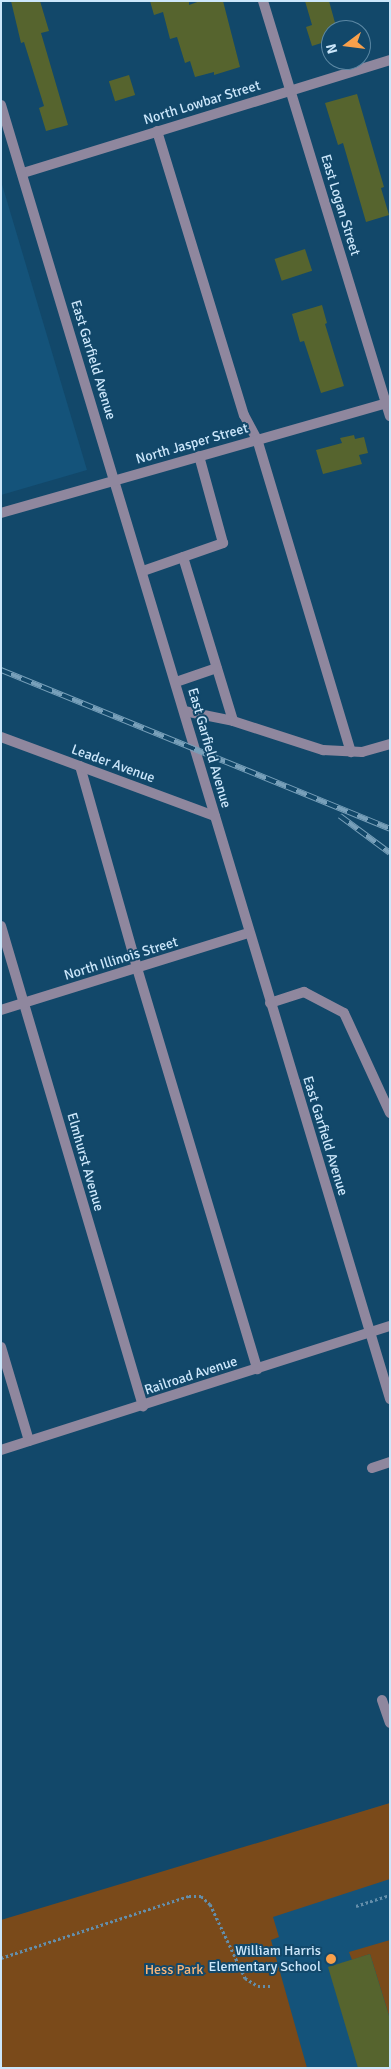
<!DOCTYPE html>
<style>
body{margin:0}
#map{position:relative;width:391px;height:2069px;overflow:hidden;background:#12486a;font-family:Signika,sans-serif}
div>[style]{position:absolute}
.built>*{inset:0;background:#14537a}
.green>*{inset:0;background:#7a4a1a}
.building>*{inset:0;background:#56642e;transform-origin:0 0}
.path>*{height:3px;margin-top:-1.5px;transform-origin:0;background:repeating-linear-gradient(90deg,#648eaa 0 2.5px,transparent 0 5px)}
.service>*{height:10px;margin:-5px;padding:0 5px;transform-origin:5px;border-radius:5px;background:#8f879e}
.minor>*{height:10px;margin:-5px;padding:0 5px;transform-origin:5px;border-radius:5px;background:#8f879e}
.tertiary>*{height:10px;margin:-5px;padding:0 5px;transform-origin:5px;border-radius:5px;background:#8f879e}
.rail>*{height:5.5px;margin-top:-2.75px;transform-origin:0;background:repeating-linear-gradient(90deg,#12486a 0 11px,#78a0ba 0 22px);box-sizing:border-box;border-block:1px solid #78a0ba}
.tertiary-bridge>*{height:10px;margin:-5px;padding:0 5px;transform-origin:5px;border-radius:5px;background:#8f879e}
.dots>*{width:14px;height:14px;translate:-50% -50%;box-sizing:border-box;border:2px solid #12486a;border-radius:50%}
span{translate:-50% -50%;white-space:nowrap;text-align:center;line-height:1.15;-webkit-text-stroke:4px #12486a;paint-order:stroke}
.street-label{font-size:14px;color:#cce7fb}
.poi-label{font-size:14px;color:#cce7fb}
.right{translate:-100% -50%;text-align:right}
.park-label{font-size:14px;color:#f7b478}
.frame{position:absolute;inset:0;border:2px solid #cce7fb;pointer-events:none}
.north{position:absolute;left:321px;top:20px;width:50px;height:50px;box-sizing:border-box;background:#12486a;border:1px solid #5c88a4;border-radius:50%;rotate:255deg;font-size:14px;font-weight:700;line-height:20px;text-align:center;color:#cce7fb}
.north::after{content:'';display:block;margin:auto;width:18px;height:22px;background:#f8a04b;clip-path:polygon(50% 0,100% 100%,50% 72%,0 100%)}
</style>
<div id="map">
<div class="built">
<i style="clip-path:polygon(1px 181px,87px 470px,1px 495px)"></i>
<i style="clip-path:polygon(390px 1803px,390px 2068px,304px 2068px,242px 1849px)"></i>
</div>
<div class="green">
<i style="clip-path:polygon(390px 1803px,390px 1879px,273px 1917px,279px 1937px,271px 1940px,307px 2068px,1px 2068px,1px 1920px)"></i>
<i style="clip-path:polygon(390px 1940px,390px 2019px,370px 1954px,352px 1960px,349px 1952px)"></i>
</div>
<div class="building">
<i style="clip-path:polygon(11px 1px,40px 1px,49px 31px,41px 33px,68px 125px,46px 131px,39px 108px,44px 106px,24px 42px,21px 43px)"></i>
<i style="clip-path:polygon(150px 1px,189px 1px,189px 5px,200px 1px,223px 1px,240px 67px,214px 75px,214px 72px,195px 77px,190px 61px,185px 63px,177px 37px,170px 39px,163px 12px,154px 15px)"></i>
<i style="clip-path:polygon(305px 1px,329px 1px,337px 30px,331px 30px,331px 40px,312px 46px,306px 27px,312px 25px)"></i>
<i style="left:129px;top:75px;width:21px;height:21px;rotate:73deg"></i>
<i style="clip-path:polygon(357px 94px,384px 187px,381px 188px,389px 215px,366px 222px,343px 143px,338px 145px,325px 103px)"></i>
<i style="left:305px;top:249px;width:23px;height:32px;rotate:72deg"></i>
<i style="clip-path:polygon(322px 305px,327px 323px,325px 324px,344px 386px,321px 393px,304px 341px,300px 342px,292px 314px)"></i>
<i style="clip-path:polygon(354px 435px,355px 439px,364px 437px,368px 453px,359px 455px,362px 464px,323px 474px,316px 450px,342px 443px,340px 438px)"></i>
<i style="clip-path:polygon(370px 1954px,390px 2019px,390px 2068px,358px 2068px,328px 1967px)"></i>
</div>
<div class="path">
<i style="left:356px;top:1906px;width:36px;rotate:-18deg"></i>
<i style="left:1px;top:1958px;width:198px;rotate:-18.3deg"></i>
<i style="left:189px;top:1896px;width:12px"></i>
<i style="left:201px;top:1896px;width:12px;rotate:42deg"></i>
<i style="left:210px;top:1904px;width:82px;rotate:64.7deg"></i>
<i style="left:245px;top:1978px;width:15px;rotate:32deg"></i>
<i style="left:258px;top:1986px;width:14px"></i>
</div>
<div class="service">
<i style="left:157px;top:131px;width:297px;rotate:73deg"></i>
<i style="left:244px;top:415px;width:27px;rotate:62deg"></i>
<i style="left:257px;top:439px;width:327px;rotate:73.3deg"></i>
<i style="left:183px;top:557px;width:171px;rotate:73deg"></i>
<i style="left:143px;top:571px;width:85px;rotate:-19.3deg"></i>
<i style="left:223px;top:543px;width:90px;rotate:-105.4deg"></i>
<i style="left:176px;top:682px;width:43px;rotate:-18.9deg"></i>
<i style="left:80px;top:766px;width:210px;rotate:74.2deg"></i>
<i style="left:137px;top:968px;width:419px;rotate:73.3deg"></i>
<i style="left:270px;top:1003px;width:36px;rotate:-18deg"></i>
<i style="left:304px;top:992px;width:45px;rotate:27.7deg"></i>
<i style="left:344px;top:1013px;width:110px;rotate:65.3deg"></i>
<i style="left:1px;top:1347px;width:98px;rotate:73.4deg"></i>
<i style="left:382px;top:1700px;width:24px;rotate:71deg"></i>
</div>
<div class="minor">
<i style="left:263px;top:1px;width:434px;rotate:73deg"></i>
<i style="left:23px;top:173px;width:384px;rotate:-17.1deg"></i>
<i style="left:184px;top:711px;width:50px;rotate:11.5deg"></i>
<i style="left:233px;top:721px;width:95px;rotate:17.9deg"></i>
<i style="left:323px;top:750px;width:39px;rotate:3deg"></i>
<i style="left:362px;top:752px;width:29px;rotate:-16deg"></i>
<i style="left:1px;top:737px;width:228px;rotate:20.3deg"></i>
<i style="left:1px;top:926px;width:501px;rotate:73.52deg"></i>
<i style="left:1px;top:1010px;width:259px;rotate:-17.3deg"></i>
<i style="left:1px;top:1450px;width:408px;rotate:-17.7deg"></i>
<i style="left:372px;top:1468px;width:19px;rotate:-18deg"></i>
</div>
<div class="tertiary">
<i style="left:1px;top:105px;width:1020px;rotate:73.25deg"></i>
<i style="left:1px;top:513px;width:405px;rotate:-15.9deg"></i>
</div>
<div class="rail">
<i style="left:1px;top:670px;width:420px;rotate:22.2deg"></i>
<i style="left:340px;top:816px;width:62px;rotate:36.5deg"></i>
</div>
<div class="tertiary-bridge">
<i style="left:295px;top:1082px;width:331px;rotate:73.3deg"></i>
</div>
<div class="dots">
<i style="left:331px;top:1959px;background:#f8a04b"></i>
</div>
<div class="street-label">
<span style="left:202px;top:103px;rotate:-17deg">North Lowbar Street</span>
<span style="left:340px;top:205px;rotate:73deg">East Logan Street</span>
<span style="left:93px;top:360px;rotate:73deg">East Garfield Avenue</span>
<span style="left:192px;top:444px;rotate:-16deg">North Jasper Street</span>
<span style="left:209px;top:748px;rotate:74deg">East Garfield Avenue</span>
<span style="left:113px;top:764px;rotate:20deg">Leader Avenue</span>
<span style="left:121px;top:959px;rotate:-17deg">North Illinois Street</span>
<span style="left:325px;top:1136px;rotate:73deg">East Garfield Avenue</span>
<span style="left:85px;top:1162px;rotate:74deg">Elmhurst Avenue</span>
<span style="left:191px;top:1376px;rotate:-18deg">Railroad Avenue</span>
</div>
<div class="poi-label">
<span class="right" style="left:321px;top:1959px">William Harris<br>Elementary School</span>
</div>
<div class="park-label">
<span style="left:174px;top:1970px">Hess Park</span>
</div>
<div class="frame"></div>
<div class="north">N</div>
</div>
